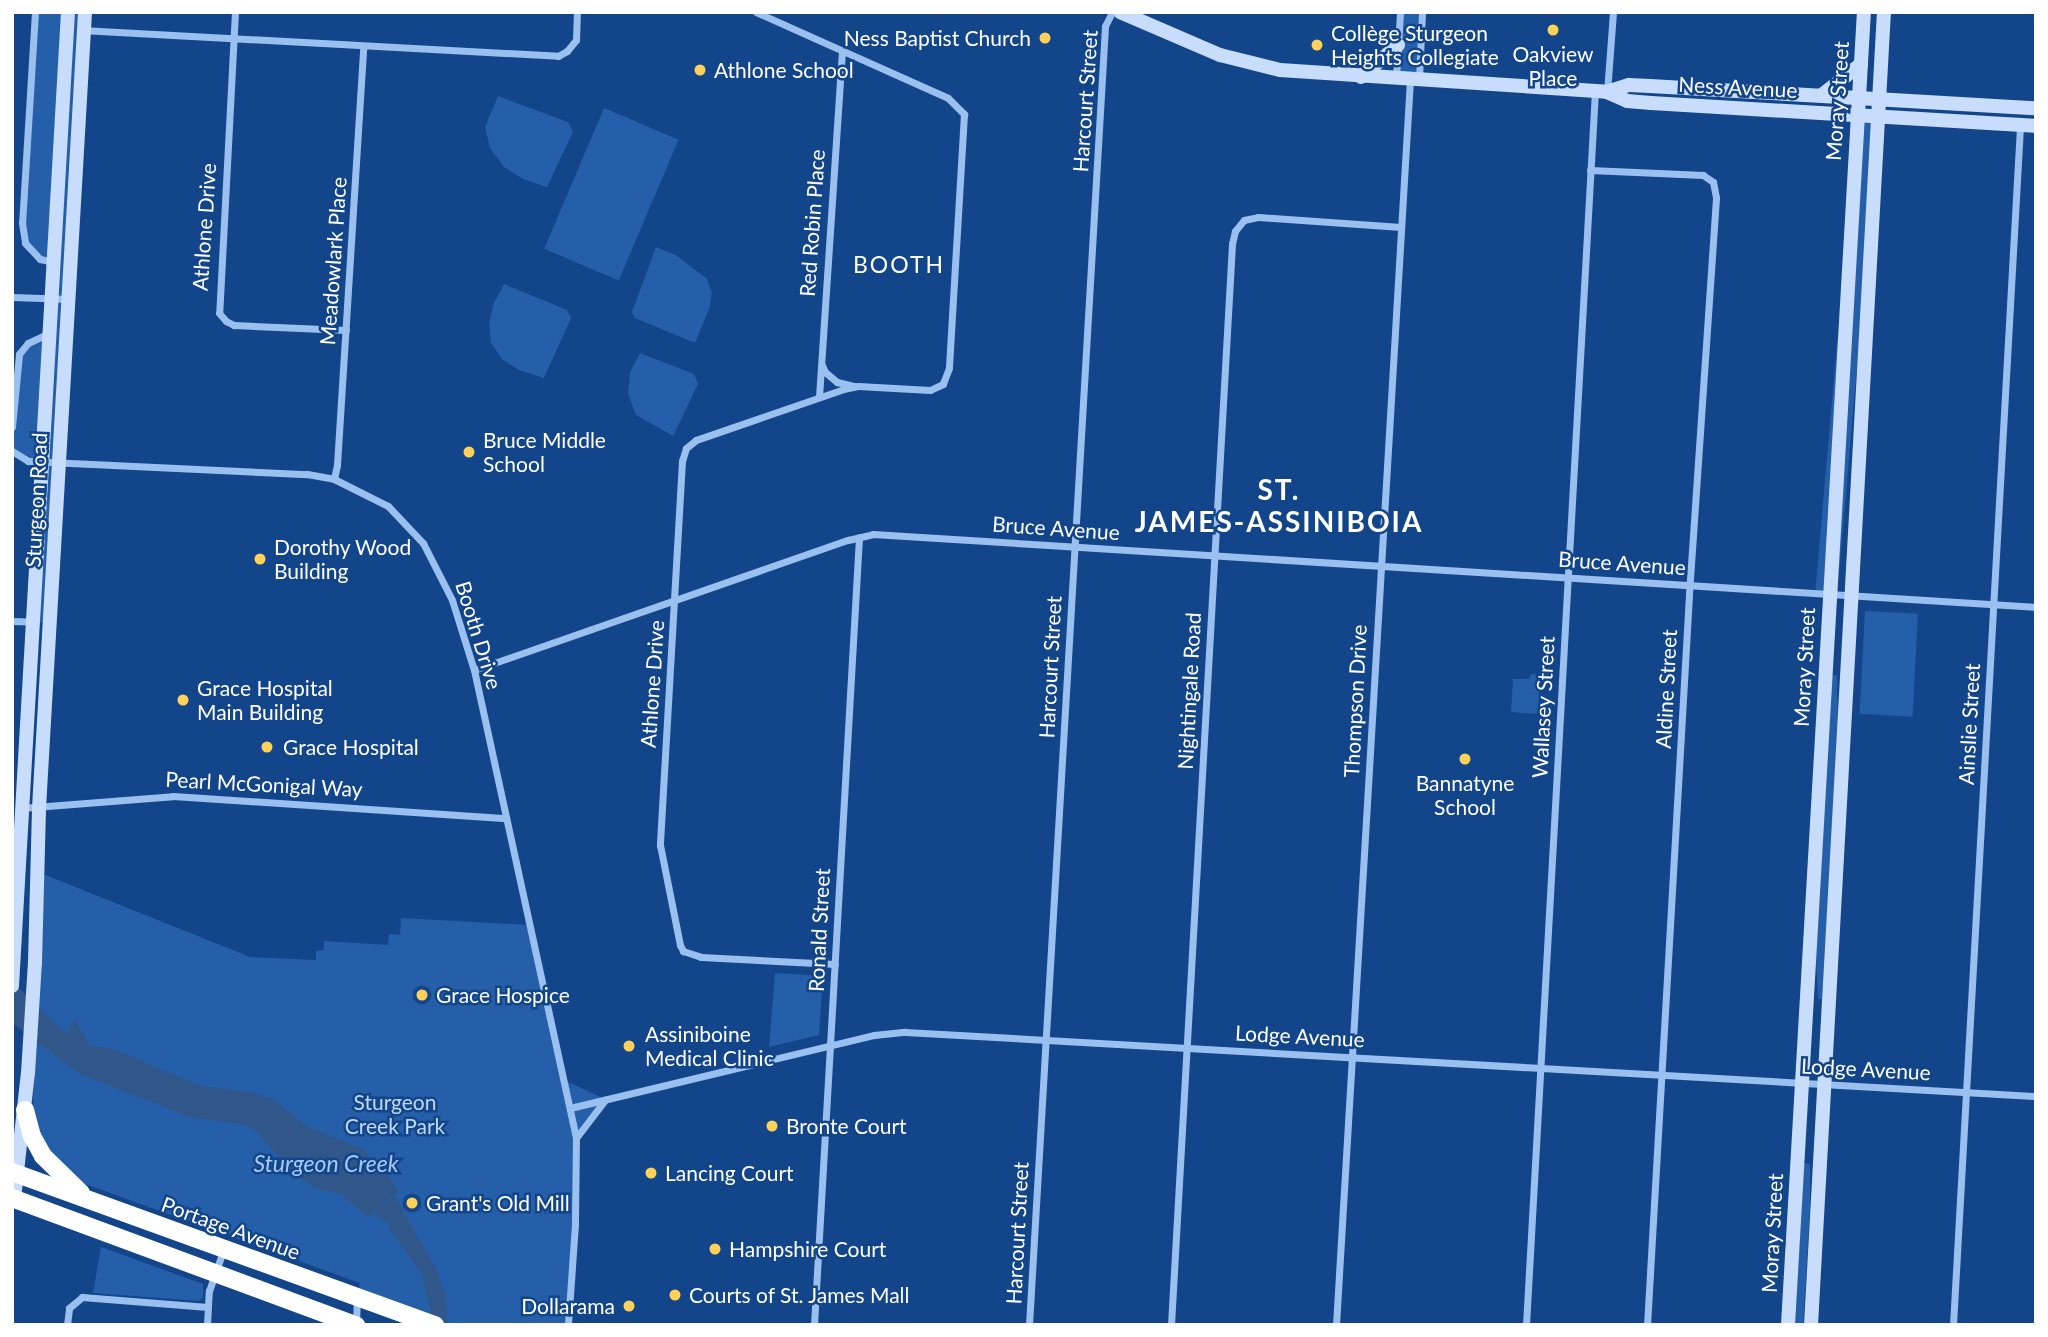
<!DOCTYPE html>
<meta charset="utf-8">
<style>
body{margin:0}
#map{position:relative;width:2048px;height:1337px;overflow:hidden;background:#13458a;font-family:Lato,sans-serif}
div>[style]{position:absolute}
.green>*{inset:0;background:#255fa9;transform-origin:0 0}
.water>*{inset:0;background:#315689}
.street>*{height:7px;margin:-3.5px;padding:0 3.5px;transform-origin:3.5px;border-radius:3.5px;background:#9ac0f0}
.secondary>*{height:14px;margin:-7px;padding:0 7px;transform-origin:7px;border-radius:7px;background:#c8ddfb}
.highway>*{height:18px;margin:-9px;padding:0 9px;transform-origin:9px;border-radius:9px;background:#fff}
.dots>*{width:19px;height:19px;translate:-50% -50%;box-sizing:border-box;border:4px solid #13458a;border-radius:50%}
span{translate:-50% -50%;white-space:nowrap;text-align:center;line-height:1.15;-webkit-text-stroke:5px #13458a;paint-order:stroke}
.poi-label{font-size:21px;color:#fff}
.left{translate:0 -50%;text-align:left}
.right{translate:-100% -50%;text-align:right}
.street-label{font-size:21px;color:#fff}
.park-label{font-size:21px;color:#c0dafc}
.neighbourhood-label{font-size:23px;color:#fff;letter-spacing:2px}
.water-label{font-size:23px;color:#a6caf7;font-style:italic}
.district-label{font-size:28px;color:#fff;font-weight:700;letter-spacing:2px}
.frame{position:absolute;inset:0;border:14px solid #fff;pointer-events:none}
</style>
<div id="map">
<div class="green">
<i style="clip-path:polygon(35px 12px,85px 12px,50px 623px,31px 622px,41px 461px,28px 461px,12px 451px,19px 354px,28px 343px,49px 333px,53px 262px,40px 259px,25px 243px)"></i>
<i style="left:1400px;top:12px;width:22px;height:67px"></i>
<i style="clip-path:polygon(498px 96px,568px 122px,573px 132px,547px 187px,523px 179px,504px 167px,490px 148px,485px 127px)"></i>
<i style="left:604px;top:108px;width:81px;height:153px;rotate:23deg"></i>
<i style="left:1857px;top:115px;width:22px;height:480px;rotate:5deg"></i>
<i style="clip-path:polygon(656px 247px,676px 255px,707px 279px,712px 293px,709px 309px,695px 343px,635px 318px,632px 312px)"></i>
<i style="clip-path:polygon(504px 284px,567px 310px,571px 318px,544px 378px,519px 370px,503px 360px,491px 343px,489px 323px,494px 303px)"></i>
<i style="clip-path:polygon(640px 353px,694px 374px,698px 384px,673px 436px,636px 415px,628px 394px,630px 372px)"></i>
<i style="left:1865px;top:611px;width:53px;height:103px;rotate:3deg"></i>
<i style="clip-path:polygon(1531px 674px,1542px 674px,1537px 714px,1511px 712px,1513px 679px,1529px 679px)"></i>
<i style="clip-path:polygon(1832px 675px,1837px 675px,1838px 727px,1822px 999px,1818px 999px,1816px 956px)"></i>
<i style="clip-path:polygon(38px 872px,250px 957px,316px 960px,316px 951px,324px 950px,324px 941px,388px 945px,389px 934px,400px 935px,401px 918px,530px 925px,564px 1080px,605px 1099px,576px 1139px,568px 1325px,435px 1325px,357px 1297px,360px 1283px,85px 1184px,70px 1174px,40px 1144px,33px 1111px)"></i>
<i style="clip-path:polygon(775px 973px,823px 976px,819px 1035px,769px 1047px)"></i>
<i style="clip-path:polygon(1804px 1163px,1810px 1164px,1810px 1208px,1803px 1325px,1795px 1325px)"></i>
<i style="clip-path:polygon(101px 1247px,203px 1284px,203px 1297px,199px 1301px,93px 1293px)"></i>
</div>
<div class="water">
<i style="clip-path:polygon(12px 981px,60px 1028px,69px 1033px,71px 1022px,76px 1021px,90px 1046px,111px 1048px,201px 1086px,255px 1093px,274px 1100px,308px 1127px,361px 1148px,385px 1171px,398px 1192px,368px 1217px,341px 1194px,316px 1188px,294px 1174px,255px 1130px,241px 1124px,190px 1117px,80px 1074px,12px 1023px)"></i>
<i style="clip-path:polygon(395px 1196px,436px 1269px,445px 1294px,448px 1325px,434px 1325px,422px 1274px,388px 1227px,390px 1224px,373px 1214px)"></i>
</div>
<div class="street">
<i style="left:35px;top:12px;width:211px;rotate:93.5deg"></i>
<i style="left:22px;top:223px;width:20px;rotate:81deg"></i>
<i style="left:25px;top:243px;width:22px;rotate:47deg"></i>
<i style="left:40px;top:259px;width:13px;rotate:13deg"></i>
<i style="left:235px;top:12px;width:301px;rotate:93deg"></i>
<i style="left:219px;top:313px;width:11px;rotate:49deg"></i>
<i style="left:226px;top:321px;width:9px;rotate:27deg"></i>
<i style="left:234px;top:325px;width:112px;rotate:2.6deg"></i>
<i style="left:756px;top:12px;width:210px;rotate:24.1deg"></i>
<i style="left:948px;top:98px;width:23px;rotate:45deg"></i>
<i style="left:964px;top:114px;width:254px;rotate:93.4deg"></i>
<i style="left:949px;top:368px;width:17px;rotate:111deg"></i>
<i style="left:943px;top:384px;width:14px;rotate:155deg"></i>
<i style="left:930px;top:390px;width:72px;rotate:-176.8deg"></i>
<i style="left:858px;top:386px;width:14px;rotate:168deg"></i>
<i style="left:844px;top:389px;width:157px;rotate:161deg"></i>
<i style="left:696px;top:440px;width:13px;rotate:141deg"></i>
<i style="left:686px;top:448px;width:14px;rotate:107deg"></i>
<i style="left:682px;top:461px;width:385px;rotate:93.3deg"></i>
<i style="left:660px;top:845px;width:102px;rotate:78.7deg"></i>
<i style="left:680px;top:945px;width:7px;rotate:63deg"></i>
<i style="left:683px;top:951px;width:19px;rotate:18deg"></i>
<i style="left:701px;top:957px;width:134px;rotate:3deg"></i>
<i style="left:81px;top:30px;width:478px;rotate:3.1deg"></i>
<i style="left:558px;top:56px;width:10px;rotate:-29deg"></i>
<i style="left:567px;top:51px;width:14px;rotate:-51deg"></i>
<i style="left:576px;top:40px;width:28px;rotate:-88deg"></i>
<i style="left:1396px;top:78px;width:66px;rotate:-86.5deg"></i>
<i style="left:1419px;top:79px;width:67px;rotate:-87.4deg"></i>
<i style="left:1607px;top:92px;width:80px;rotate:-85.7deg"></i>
<i style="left:1590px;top:170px;width:113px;rotate:2.5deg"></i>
<i style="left:1703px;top:175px;width:12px;rotate:35deg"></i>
<i style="left:1713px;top:182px;width:16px;rotate:79deg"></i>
<i style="left:1716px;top:198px;width:398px;rotate:93.9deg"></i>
<i style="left:1689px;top:595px;width:731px;rotate:93.29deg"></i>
<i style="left:12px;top:297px;width:57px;rotate:2deg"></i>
<i style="left:822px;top:365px;width:8px;rotate:67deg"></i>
<i style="left:825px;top:372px;width:16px;rotate:40deg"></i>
<i style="left:837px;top:382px;width:17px;rotate:13deg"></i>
<i style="left:819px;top:397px;width:347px;rotate:-86.2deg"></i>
<i style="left:12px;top:427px;width:73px;rotate:-84.5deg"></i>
<i style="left:19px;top:354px;width:14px;rotate:-51deg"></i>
<i style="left:28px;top:343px;width:23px;rotate:-25deg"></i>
<i style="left:12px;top:451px;width:19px;rotate:32deg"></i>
<i style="left:28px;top:461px;width:279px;rotate:2.7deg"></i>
<i style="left:307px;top:474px;width:27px;rotate:10deg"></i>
<i style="left:334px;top:479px;width:60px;rotate:26.6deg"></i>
<i style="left:388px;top:506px;width:51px;rotate:46.6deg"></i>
<i style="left:423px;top:543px;width:64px;rotate:63deg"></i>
<i style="left:452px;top:600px;width:73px;rotate:72.6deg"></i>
<i style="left:474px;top:670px;width:479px;rotate:77.7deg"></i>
<i style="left:576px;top:1138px;width:86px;rotate:90.7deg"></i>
<i style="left:575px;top:1224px;width:101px;rotate:94deg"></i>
<i style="left:334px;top:479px;width:14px;rotate:-78deg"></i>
<i style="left:337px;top:465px;width:420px;rotate:-86.4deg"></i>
<i style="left:12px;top:621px;width:23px;rotate:2deg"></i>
<i style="left:474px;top:670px;width:396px;rotate:-19.2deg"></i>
<i style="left:848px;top:540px;width:26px;rotate:-13deg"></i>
<i style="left:873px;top:534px;width:1165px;rotate:3.59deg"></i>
<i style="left:22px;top:808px;width:151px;rotate:-4.5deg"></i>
<i style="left:173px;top:796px;width:334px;rotate:3.8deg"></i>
<i style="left:570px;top:1108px;width:313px;rotate:-13.5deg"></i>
<i style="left:874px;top:1035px;width:31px;rotate:-6deg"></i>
<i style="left:905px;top:1032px;width:1133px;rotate:3.24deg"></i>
<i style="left:576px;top:1138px;width:48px;rotate:-52.7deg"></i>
<i style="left:356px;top:1324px;width:26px;rotate:-88deg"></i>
<i style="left:67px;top:1325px;width:17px;rotate:-83deg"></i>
<i style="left:69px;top:1308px;width:17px;rotate:-40deg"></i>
<i style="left:82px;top:1297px;width:126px;rotate:4.5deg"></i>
<i style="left:207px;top:1325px;width:34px;rotate:-87deg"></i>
<i style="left:209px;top:1291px;width:42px;rotate:-70.7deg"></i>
<i style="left:814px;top:1325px;width:789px;rotate:-86.73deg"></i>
<i style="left:1029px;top:1325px;width:1301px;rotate:-86.65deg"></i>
<i style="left:1105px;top:26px;width:16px;rotate:-63deg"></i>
<i style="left:1171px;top:1325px;width:1083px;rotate:-86.77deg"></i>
<i style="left:1232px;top:244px;width:13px;rotate:-77deg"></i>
<i style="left:1235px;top:231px;width:14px;rotate:-51deg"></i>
<i style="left:1244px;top:220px;width:14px;rotate:-12deg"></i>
<i style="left:1258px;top:217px;width:143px;rotate:4deg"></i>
<i style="left:1336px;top:1325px;width:1247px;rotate:-86.6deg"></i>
<i style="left:1526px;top:1325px;width:1236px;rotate:-86.8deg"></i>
<i style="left:1953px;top:1325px;width:1202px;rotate:-86.8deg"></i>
</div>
<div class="secondary">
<i style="left:1120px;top:12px;width:109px;rotate:23.3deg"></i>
<i style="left:1220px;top:55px;width:62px;rotate:14deg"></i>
<i style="left:1280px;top:70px;width:328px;rotate:3.8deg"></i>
<i style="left:1607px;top:92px;width:22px;rotate:24deg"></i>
<i style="left:1627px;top:101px;width:24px;rotate:5deg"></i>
<i style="left:1651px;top:103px;width:386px;rotate:3.4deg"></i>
<i style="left:1361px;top:77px;width:49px;rotate:-40.9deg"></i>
<i style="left:1607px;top:92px;width:23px;rotate:-18deg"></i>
<i style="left:1629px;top:85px;width:21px;rotate:3deg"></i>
<i style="left:1650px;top:86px;width:387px;rotate:3.3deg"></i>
<i style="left:1822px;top:95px;width:50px;rotate:-38.5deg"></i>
<i style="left:12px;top:986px;width:976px;rotate:-86.71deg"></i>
<i style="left:14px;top:1199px;width:127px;rotate:-83.7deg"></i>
<i style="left:28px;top:1073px;width:111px;rotate:-86.4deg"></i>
<i style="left:35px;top:962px;width:154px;rotate:-88.5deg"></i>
<i style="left:39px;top:808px;width:797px;rotate:-86.69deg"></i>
<i style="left:1788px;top:1325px;width:1315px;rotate:-86.69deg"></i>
<i style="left:1811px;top:1325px;width:1315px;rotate:-86.82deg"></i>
</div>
<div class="highway">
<i style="left:25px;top:1110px;width:27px;rotate:75deg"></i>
<i style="left:32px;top:1136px;width:23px;rotate:61deg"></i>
<i style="left:43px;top:1156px;width:53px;rotate:44.2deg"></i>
<i style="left:12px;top:1172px;width:450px;rotate:19.9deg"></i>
<i style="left:12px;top:1198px;width:367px;rotate:20.3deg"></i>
</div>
<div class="dots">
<i style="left:1553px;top:30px;background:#ffd159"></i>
<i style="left:1045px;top:38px;background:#ffd159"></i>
<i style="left:1317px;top:45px;background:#ffd159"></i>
<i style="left:700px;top:70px;background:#ffd159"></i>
<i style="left:469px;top:452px;background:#ffd159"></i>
<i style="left:260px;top:559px;background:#ffd159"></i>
<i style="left:183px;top:700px;background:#ffd159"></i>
<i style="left:267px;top:747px;background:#ffd159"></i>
<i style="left:1465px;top:759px;background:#ffd159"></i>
<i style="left:422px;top:995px;background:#ffd159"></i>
<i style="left:629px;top:1046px;background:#ffd159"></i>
<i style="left:772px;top:1126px;background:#ffd159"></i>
<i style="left:651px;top:1173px;background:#ffd159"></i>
<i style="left:412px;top:1203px;background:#ffd159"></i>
<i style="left:715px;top:1249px;background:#ffd159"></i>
<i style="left:675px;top:1295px;background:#ffd159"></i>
<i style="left:629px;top:1306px;background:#ffd159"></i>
</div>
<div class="poi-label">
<span class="left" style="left:1331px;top:45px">Collège Sturgeon<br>Heights Collegiate</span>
<span class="right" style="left:1031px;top:38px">Ness Baptist Church</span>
<span style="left:1553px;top:66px">Oakview<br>Place</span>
<span class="left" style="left:714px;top:70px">Athlone School</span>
<span class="left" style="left:483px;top:452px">Bruce Middle<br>School</span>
<span class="left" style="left:274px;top:559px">Dorothy Wood<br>Building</span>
<span class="left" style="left:197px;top:700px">Grace Hospital<br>Main Building</span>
<span class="left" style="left:283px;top:747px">Grace Hospital</span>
<span style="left:1465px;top:795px">Bannatyne<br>School</span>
<span class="left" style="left:436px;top:995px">Grace Hospice</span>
<span class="left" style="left:645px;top:1046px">Assiniboine<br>Medical Clinic</span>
<span class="left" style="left:786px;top:1126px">Bronte Court</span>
<span class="left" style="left:665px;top:1173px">Lancing Court</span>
<span class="left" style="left:426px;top:1203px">Grant's Old Mill</span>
<span class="left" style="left:729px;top:1249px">Hampshire Court</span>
<span class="left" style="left:689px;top:1295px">Courts of St. James Mall</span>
<span class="right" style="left:615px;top:1306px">Dollarama</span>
</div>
<div class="street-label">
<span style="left:1738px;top:87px;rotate:3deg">Ness Avenue</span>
<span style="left:1085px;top:101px;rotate:-86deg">Harcourt Street</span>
<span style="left:1837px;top:101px;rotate:-86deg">Moray Street</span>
<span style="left:812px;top:223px;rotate:-86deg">Red Robin Place</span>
<span style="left:204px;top:227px;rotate:-86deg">Athlone Drive</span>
<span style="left:333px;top:261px;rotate:-86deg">Meadowlark Place</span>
<span style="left:36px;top:500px;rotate:-87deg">Sturgeon Road</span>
<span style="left:1056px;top:528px;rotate:4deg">Bruce Avenue</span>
<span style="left:1622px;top:563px;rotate:4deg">Bruce Avenue</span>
<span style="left:479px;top:635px;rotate:73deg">Booth Drive</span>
<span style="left:1050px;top:667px;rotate:-87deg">Harcourt Street</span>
<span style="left:1804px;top:667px;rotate:-87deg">Moray Street</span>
<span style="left:652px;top:684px;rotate:-86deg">Athlone Drive</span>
<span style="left:1666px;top:689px;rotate:-87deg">Aldine Street</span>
<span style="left:1189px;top:691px;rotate:-87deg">Nightingale Road</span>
<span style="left:1355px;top:701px;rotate:-87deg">Thompson Drive</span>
<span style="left:1543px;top:707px;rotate:-87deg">Wallasey Street</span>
<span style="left:1969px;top:724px;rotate:-87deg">Ainslie Street</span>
<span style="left:264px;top:784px;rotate:3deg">Pearl McGonigal Way</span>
<span style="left:819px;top:930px;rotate:-87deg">Ronald Street</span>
<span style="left:1300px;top:1036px;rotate:3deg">Lodge Avenue</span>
<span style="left:1866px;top:1069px;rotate:3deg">Lodge Avenue</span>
<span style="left:231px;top:1228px;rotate:20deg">Portage Avenue</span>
<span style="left:1017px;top:1233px;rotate:-87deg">Harcourt Street</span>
<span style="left:1772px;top:1233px;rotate:-87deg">Moray Street</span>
</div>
<div class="park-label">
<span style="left:395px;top:1114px">Sturgeon<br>Creek Park</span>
</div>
<div class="neighbourhood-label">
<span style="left:899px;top:264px">BOOTH</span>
</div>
<div class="water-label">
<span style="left:326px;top:1163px">Sturgeon Creek</span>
</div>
<div class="district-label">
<span style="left:1279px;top:505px">ST.<br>JAMES-ASSINIBOIA</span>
</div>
<div class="frame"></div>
</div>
